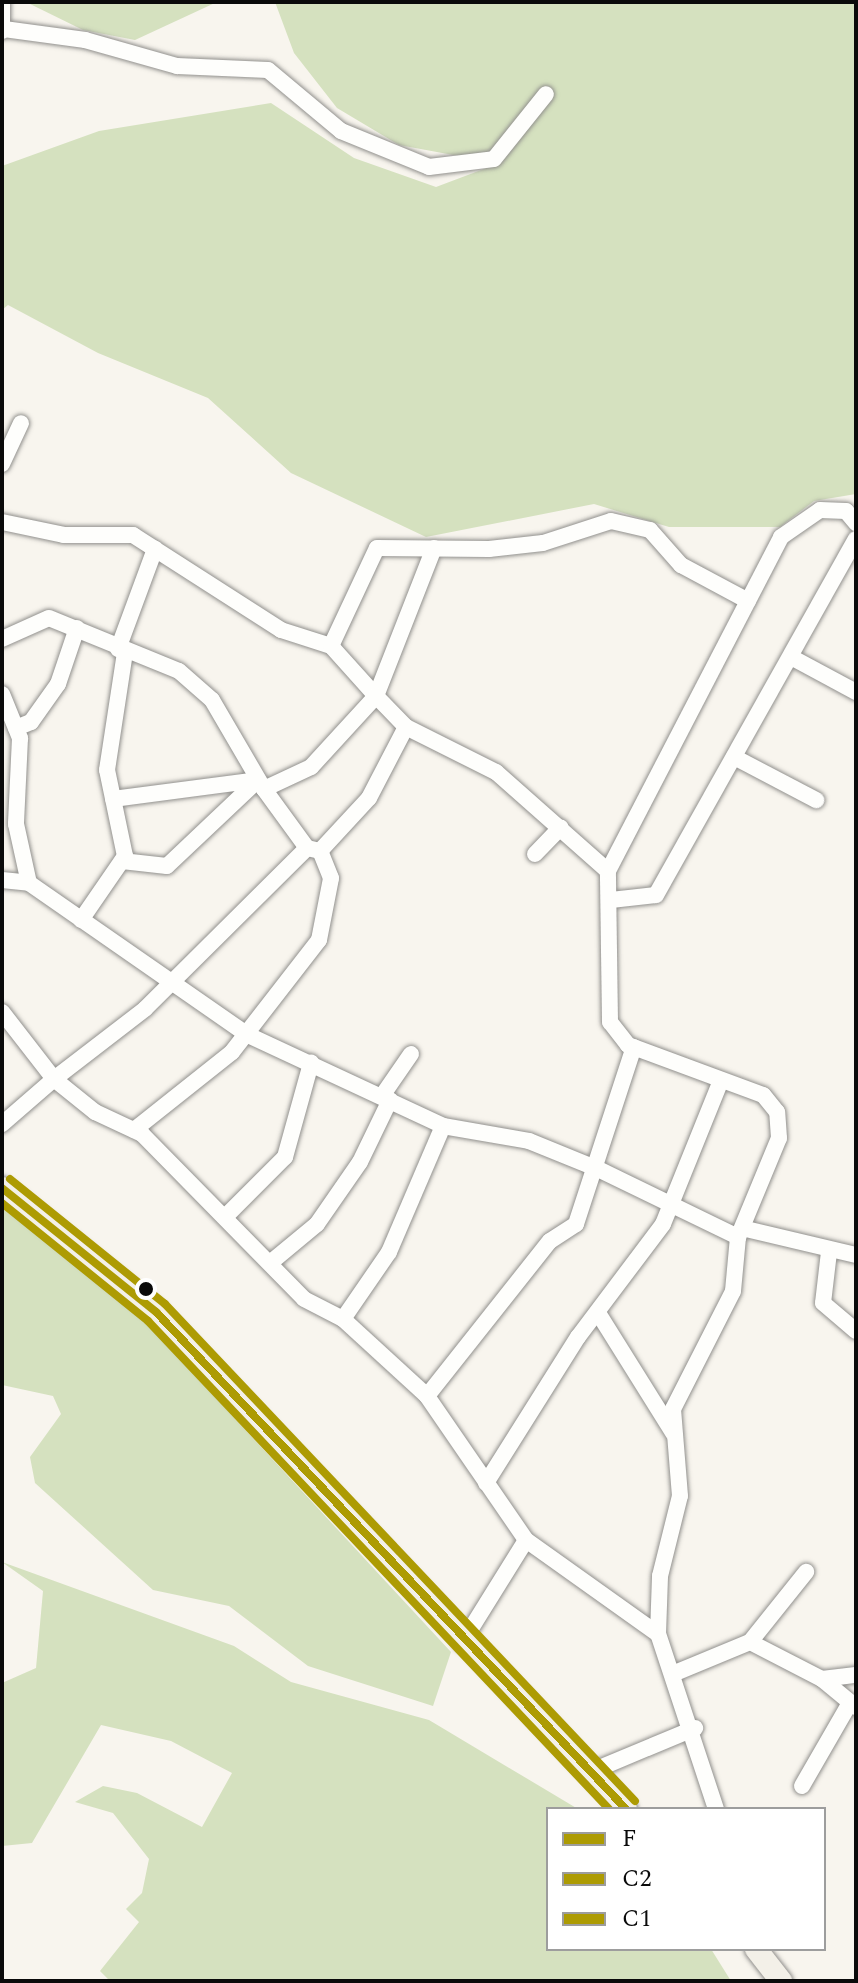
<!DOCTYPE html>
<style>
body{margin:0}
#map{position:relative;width:858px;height:1983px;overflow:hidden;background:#f8f5ee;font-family:Spectral,serif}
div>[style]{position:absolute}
.forest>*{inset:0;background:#d5e1bf}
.roads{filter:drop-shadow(0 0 2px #91908d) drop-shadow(0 0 2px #91908d)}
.street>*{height:16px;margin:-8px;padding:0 8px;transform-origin:8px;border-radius:8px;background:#fefefc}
.secondary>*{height:22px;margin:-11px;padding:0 11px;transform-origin:11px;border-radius:11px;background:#f3f0e8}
.bus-1>*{height:8px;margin:-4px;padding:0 4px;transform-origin:4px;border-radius:4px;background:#ad9b03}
.bus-2>*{height:8px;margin:-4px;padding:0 4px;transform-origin:4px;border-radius:4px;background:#ad9b03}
.bus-3>*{height:8px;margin:-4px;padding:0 4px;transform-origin:4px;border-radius:4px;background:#ad9b03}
.dots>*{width:22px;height:22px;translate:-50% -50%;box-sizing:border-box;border:4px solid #fff;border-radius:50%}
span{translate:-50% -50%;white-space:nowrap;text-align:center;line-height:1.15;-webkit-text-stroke:8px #fff;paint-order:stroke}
.frame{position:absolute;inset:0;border:4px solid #0a0a0a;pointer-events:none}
.legend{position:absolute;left:546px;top:1807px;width:280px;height:144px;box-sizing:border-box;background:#fff;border:2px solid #9d9d9d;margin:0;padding:10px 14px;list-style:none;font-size:24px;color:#0a0a0a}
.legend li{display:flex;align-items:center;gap:16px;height:40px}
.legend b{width:40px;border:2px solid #9d9d9d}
</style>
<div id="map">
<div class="forest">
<i style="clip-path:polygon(26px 2px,217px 2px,135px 40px,83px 30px)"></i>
<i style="clip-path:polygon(275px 2px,856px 2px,856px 494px,814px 501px,780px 527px,669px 527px,594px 504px,426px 537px,291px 473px,208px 398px,98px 353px,8px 305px,2px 310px,2px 166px,99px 131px,271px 103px,354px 158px,436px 187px,497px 164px,489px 153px,464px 157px,399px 145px,337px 108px,294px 53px)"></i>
<i style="clip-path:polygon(2px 1205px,138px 1314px,451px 1652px,433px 1706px,308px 1666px,229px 1606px,153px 1590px,35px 1483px,30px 1457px,61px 1414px,53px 1396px,2px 1385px)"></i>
<i style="clip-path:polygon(2px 1562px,234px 1646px,291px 1682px,429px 1720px,578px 1809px,548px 1809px,548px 1949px,711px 1949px,731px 1981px,110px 1981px,100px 1971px,139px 1922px,126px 1909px,142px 1893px,149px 1859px,113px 1813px,75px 1802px,103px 1786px,137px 1793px,202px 1827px,232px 1773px,171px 1741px,101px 1725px,32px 1843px,2px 1846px,2px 1683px,36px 1668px,43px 1591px)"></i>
</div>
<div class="roads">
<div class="street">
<i style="left:4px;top:29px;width:82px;rotate:7.7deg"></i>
<i style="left:85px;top:40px;width:96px;rotate:15.8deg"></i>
<i style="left:177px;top:66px;width:91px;rotate:2.5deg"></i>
<i style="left:268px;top:70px;width:95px;rotate:39.9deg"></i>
<i style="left:341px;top:131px;width:95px;rotate:22.2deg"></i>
<i style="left:429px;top:167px;width:65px;rotate:-7deg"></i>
<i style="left:494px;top:159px;width:83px;rotate:-51.3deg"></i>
<i style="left:2px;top:31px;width:29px;rotate:-90deg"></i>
<i style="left:2px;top:464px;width:45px;rotate:-65.1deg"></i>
<i style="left:2px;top:522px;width:63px;rotate:11.8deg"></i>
<i style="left:64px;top:535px;width:69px"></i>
<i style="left:133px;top:535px;width:176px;rotate:32.7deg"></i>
<i style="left:281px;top:630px;width:52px;rotate:17.7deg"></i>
<i style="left:331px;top:646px;width:67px;rotate:48deg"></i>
<i style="left:376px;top:696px;width:159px;rotate:-68.6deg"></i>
<i style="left:2px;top:639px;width:51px;rotate:-24.1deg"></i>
<i style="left:49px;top:618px;width:140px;rotate:22.2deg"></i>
<i style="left:179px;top:671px;width:44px;rotate:41.3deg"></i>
<i style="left:212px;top:700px;width:103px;rotate:59.7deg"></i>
<i style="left:331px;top:646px;width:108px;rotate:-64.9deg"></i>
<i style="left:377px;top:548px;width:112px;rotate:0.5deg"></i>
<i style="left:489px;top:549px;width:54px;rotate:-6.3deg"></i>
<i style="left:543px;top:543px;width:71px;rotate:-17.9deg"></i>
<i style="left:611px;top:521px;width:40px;rotate:13deg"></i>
<i style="left:650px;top:530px;width:47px;rotate:48.5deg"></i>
<i style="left:681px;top:565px;width:76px;rotate:28.2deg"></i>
<i style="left:118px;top:649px;width:107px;rotate:-69.7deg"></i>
<i style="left:791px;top:657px;width:74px;rotate:28.3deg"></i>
<i style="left:2px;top:694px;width:48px;rotate:67.8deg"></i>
<i style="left:20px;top:738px;width:86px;rotate:92.7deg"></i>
<i style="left:16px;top:824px;width:60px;rotate:77.6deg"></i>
<i style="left:16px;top:728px;width:16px;rotate:-22deg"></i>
<i style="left:31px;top:722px;width:47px;rotate:-54.6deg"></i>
<i style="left:58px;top:684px;width:59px;rotate:-71.3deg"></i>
<i style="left:734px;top:757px;width:93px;rotate:27.7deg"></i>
<i style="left:113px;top:799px;width:145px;rotate:-7.5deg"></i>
<i style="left:307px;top:848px;width:228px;rotate:135.2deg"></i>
<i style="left:145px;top:1009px;width:115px;rotate:142.4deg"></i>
<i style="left:54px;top:1079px;width:53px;rotate:38.8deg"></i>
<i style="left:95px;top:1112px;width:52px;rotate:25.1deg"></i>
<i style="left:142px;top:1134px;width:231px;rotate:45.5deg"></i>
<i style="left:304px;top:1299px;width:44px;rotate:27.1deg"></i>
<i style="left:343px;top:1319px;width:114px;rotate:42.5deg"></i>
<i style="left:427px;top:1396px;width:175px;rotate:55.5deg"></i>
<i style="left:526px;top:1540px;width:162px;rotate:35.5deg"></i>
<i style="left:320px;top:851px;width:13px;rotate:-167deg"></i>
<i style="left:307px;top:848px;width:73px;rotate:-126.1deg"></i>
<i style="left:264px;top:789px;width:52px;rotate:-25.1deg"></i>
<i style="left:311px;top:767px;width:96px;rotate:-47.5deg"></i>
<i style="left:376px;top:696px;width:43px;rotate:45.9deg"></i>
<i style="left:406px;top:727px;width:101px;rotate:26.6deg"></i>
<i style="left:496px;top:772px;width:149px;rotate:41.5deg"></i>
<i style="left:320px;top:851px;width:72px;rotate:-47.2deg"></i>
<i style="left:369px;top:798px;width:80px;rotate:-62.5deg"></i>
<i style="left:535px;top:854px;width:37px;rotate:-46deg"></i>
<i style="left:122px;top:861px;width:45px;rotate:6.3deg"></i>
<i style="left:167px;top:866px;width:125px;rotate:-43.4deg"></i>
<i style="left:2px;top:880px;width:27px;rotate:6deg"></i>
<i style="left:29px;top:883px;width:267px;rotate:34.8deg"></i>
<i style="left:248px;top:1035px;width:215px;rotate:25deg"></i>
<i style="left:443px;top:1126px;width:87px;rotate:9.9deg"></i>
<i style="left:529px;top:1141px;width:74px;rotate:22.1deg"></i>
<i style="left:598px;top:1169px;width:156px;rotate:25.9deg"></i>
<i style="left:611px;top:900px;width:45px;rotate:-6.3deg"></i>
<i style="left:656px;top:895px;width:408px;rotate:-60.7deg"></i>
<i style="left:81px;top:920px;width:78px;rotate:-55.5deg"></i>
<i style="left:125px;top:856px;width:88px;rotate:-101.8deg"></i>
<i style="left:107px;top:770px;width:118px;rotate:-81.3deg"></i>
<i style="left:2px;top:1012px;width:85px;rotate:52.2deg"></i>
<i style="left:54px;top:1079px;width:69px;rotate:139.1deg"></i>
<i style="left:382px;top:1096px;width:51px;rotate:-55.4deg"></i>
<i style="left:134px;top:1130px;width:125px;rotate:-38.5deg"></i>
<i style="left:232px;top:1052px;width:142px;rotate:-52.2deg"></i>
<i style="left:319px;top:940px;width:63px;rotate:-79deg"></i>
<i style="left:331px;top:878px;width:29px;rotate:-112deg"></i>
<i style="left:225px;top:1217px;width:85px;rotate:-45deg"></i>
<i style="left:285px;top:1157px;width:98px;rotate:-74.5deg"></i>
<i style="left:746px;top:1229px;width:113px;rotate:13.3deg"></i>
<i style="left:829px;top:1252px;width:51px;rotate:96.7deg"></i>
<i style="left:823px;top:1303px;width:43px;rotate:40.3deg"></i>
<i style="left:270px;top:1263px;width:61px;rotate:-39.7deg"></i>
<i style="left:317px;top:1224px;width:75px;rotate:-55.3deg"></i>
<i style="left:360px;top:1162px;width:69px;rotate:-64.2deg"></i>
<i style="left:600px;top:1316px;width:138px;rotate:58deg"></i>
<i style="left:343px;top:1319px;width:81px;rotate:-55.5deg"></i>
<i style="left:389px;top:1252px;width:137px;rotate:-66.8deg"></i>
<i style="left:427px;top:1396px;width:198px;rotate:-51.6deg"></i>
<i style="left:550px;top:1241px;width:31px;rotate:-33deg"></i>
<i style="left:576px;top:1224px;width:186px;rotate:-71.9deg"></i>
<i style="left:486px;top:1483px;width:173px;rotate:-57.8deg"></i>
<i style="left:578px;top:1337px;width:141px;rotate:-53deg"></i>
<i style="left:663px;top:1224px;width:152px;rotate:-68deg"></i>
<i style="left:750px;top:1642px;width:90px;rotate:-51.3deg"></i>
<i style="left:462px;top:1643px;width:121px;rotate:-58.1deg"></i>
<i style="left:675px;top:1673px;width:81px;rotate:-22.5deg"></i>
<i style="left:750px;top:1642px;width:81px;rotate:27.2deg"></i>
<i style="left:822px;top:1679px;width:44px;rotate:39.5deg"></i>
<i style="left:822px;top:1679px;width:34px;rotate:-7deg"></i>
<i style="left:590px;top:1772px;width:114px;rotate:-22.7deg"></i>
<i style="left:802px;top:1786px;width:96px;rotate:-60deg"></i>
<i style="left:716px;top:1809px;width:184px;rotate:-108.3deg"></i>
<i style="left:658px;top:1634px;width:58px;rotate:-88deg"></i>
<i style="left:660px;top:1576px;width:82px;rotate:-76deg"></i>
<i style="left:680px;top:1496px;width:87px;rotate:-94.6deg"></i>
<i style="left:673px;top:1409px;width:132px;rotate:-63deg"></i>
<i style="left:733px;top:1291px;width:54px;rotate:-84.7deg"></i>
<i style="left:738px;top:1237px;width:107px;rotate:-67.5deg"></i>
<i style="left:779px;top:1138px;width:26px;rotate:-94deg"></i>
<i style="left:777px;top:1112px;width:22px;rotate:-129deg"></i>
<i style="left:763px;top:1095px;width:144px;rotate:-159.7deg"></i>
<i style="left:628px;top:1045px;width:29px;rotate:-128deg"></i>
<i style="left:610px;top:1022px;width:151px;rotate:-90.8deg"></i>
<i style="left:608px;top:871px;width:376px;rotate:-62.6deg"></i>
<i style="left:781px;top:537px;width:47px;rotate:-34.7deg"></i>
<i style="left:820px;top:510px;width:26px;rotate:2deg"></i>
<i style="left:846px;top:511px;width:16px;rotate:50deg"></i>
</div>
<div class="secondary">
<i style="left:2px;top:1188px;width:198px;rotate:38.8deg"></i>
<i style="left:156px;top:1312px;width:684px;rotate:46.6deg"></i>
<i style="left:756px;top:1949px;width:41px;rotate:52deg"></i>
</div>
</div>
<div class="bus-1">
<i style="left:2px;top:1188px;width:198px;rotate:38.8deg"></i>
<i style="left:156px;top:1312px;width:684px;rotate:46.6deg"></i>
</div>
<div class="bus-2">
<i style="left:2px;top:1203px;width:188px;rotate:38.9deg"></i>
<i style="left:148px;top:1321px;width:671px;rotate:46.63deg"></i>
</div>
<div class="bus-3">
<i style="left:10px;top:1179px;width:199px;rotate:38.9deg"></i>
<i style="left:165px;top:1304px;width:684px;rotate:46.6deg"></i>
</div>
<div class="dots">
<i style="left:146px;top:1289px;background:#0a0a0a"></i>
</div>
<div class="frame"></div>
<ul class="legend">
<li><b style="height:10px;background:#ad9b03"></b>F</li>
<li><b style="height:10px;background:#ad9b03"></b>C2</li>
<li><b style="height:10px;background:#ad9b03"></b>C1</li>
</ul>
</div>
